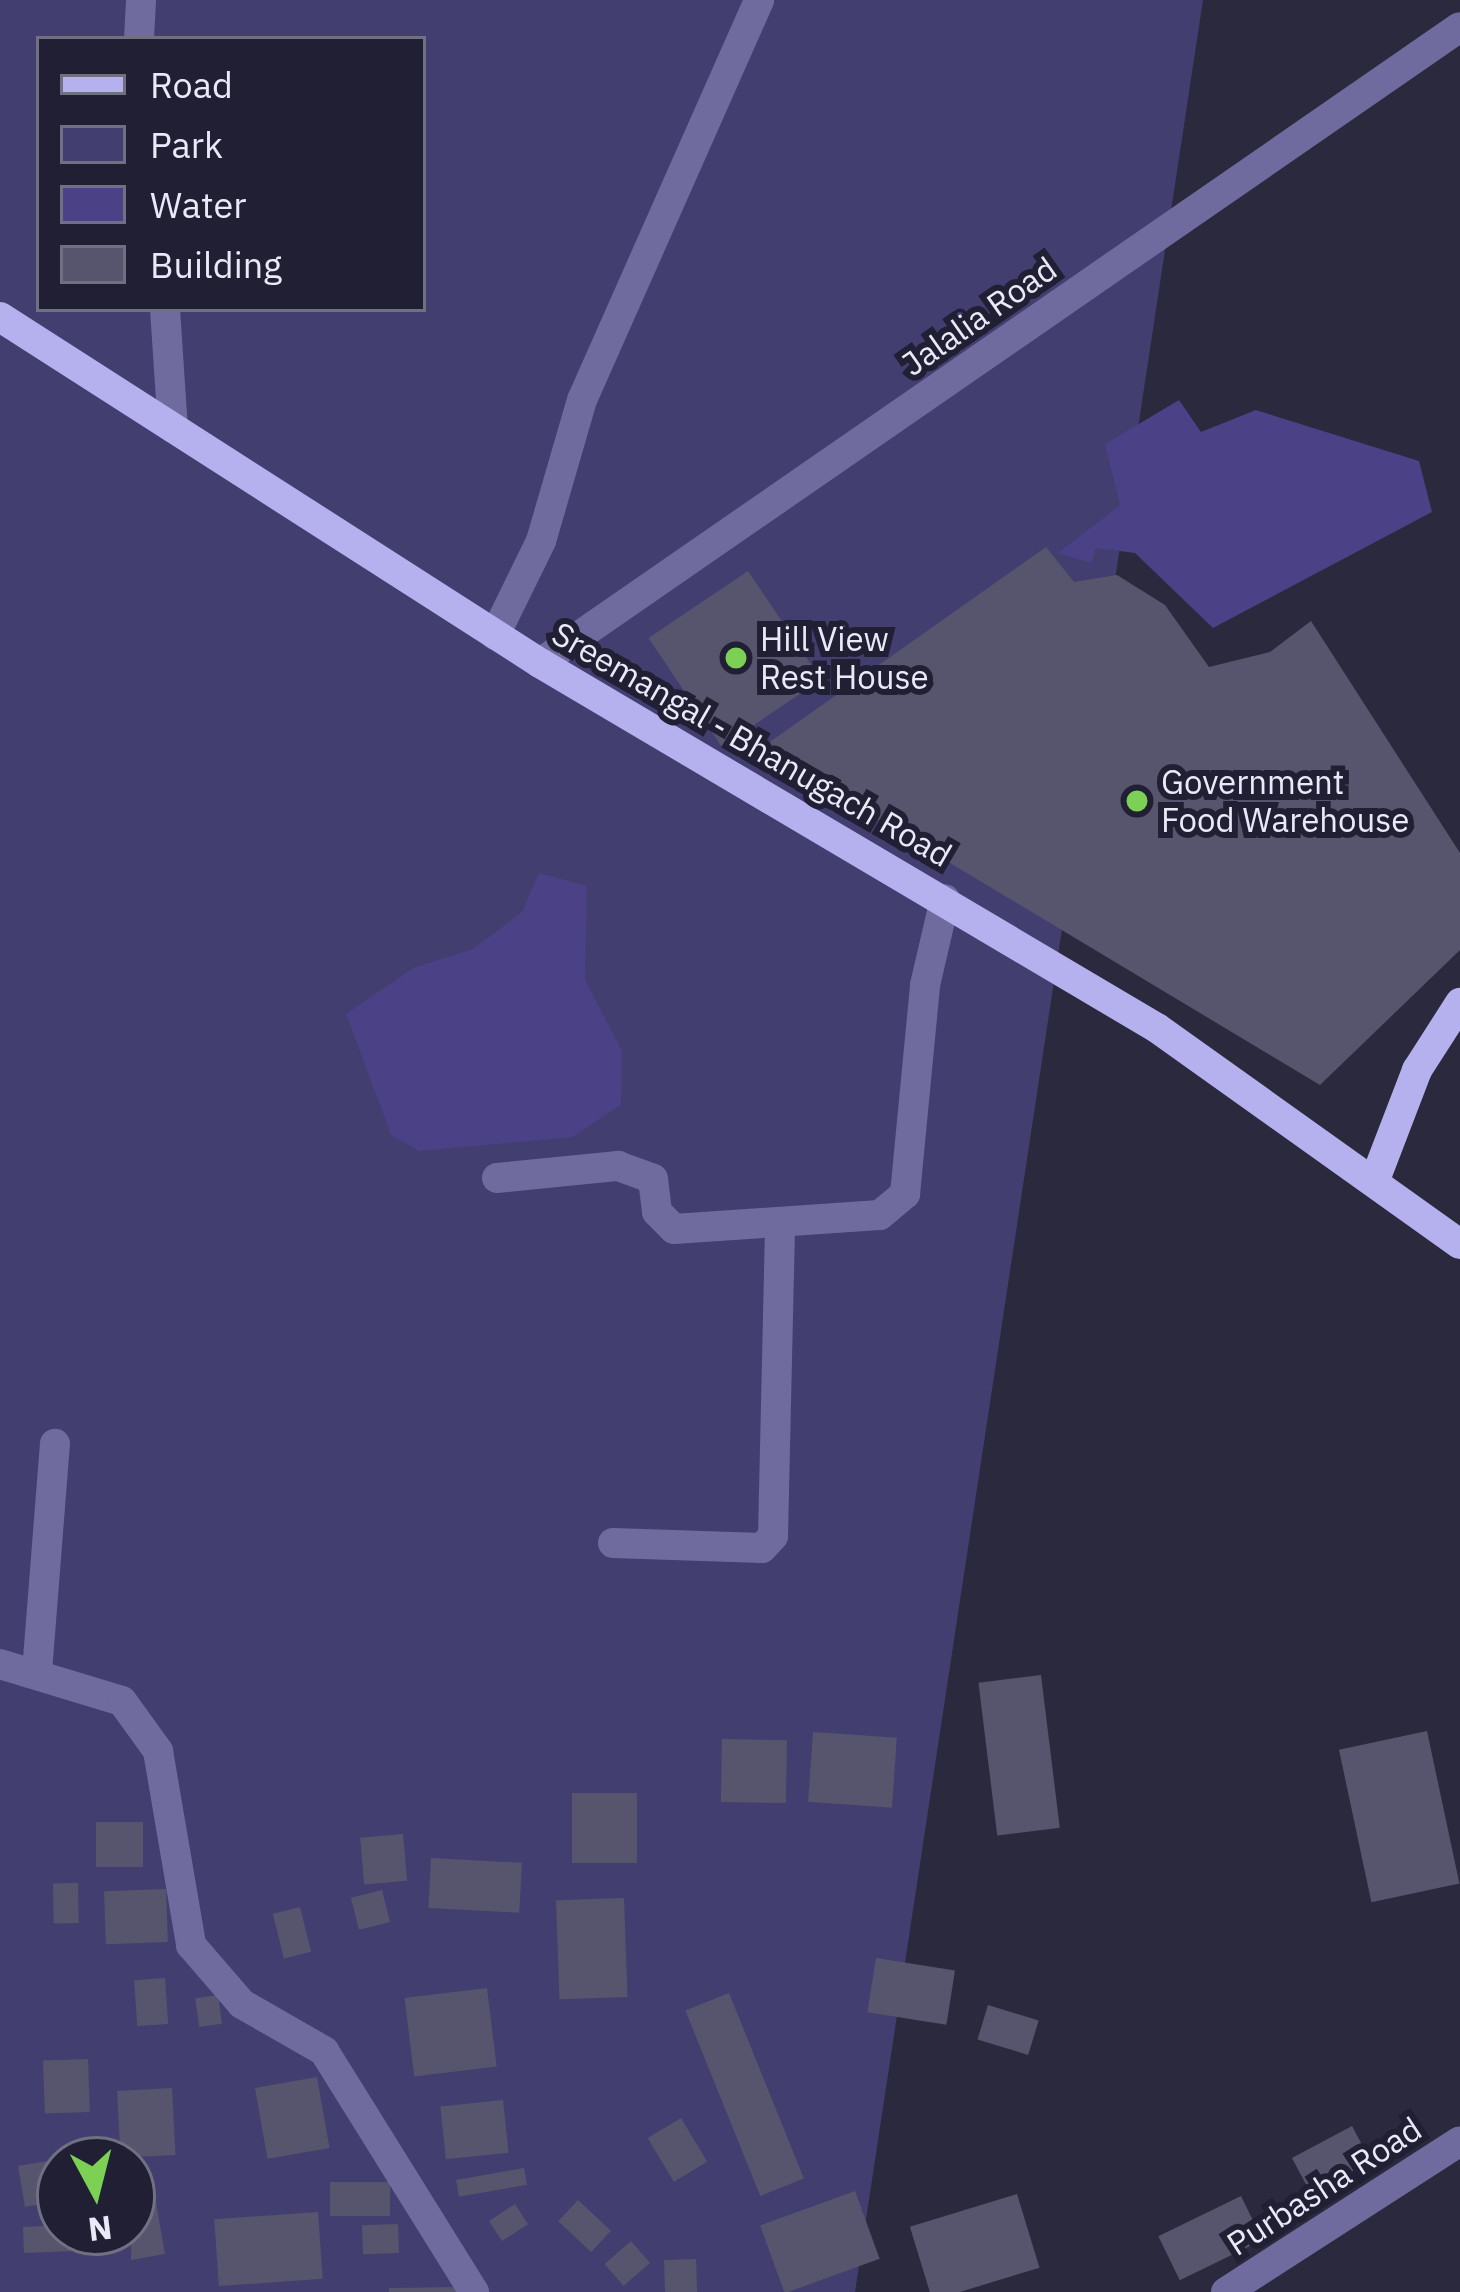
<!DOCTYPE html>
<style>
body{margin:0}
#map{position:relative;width:1460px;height:2292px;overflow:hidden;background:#2b293e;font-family:"IBM Plex Sans",sans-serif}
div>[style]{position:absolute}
.green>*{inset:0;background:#433e70}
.water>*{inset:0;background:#4a4186}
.building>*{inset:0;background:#56556d;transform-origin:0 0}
.minor>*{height:30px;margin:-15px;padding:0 15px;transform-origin:15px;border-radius:15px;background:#6f6b9e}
.major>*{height:30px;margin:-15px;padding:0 15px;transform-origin:15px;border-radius:15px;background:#b5b1ef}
.dots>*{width:33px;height:33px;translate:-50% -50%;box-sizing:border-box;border:6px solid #211f34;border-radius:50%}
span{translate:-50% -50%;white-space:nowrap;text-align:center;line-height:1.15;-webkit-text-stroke:12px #211f34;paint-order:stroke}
.street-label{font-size:33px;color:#e9e9f7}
.poi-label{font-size:33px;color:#e9e9f7}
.left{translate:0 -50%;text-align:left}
.legend{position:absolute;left:36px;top:36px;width:390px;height:276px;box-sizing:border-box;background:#211f34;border:3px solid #717082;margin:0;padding:15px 21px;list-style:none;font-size:36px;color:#e9e9f7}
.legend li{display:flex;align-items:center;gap:24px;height:60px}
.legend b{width:60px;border:3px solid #717082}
.north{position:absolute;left:36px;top:2136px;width:120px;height:120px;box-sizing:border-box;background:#211f34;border:3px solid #717082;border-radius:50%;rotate:173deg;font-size:33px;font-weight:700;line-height:48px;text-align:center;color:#e9e9f7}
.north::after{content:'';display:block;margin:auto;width:42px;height:54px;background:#7cd155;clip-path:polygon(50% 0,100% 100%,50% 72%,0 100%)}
</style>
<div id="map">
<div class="green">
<i style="clip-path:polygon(evenodd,0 0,1203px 0,855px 2292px,0 2292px,0 0,39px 39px,423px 39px,423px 309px,39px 309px,39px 39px,0 0,60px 2160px,132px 2160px,132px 2232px,60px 2232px,60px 2160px)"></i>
</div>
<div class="water">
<i style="clip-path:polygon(1179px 400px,1201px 432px,1256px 410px,1419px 461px,1432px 512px,1213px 628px,1135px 553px,1096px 548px,1091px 563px,1058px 553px,1120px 505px,1105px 444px)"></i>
<i style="clip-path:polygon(539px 873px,587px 886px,585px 980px,622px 1051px,621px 1105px,573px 1137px,419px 1151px,391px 1135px,346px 1014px,413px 968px,473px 949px,522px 912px)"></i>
</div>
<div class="building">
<i style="clip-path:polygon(1046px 547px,1074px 582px,1117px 575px,1165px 605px,1209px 667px,1270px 652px,1311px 621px,1460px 853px,1460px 950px,1320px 1085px,760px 749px)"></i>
<i style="left:748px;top:571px;width:131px;height:120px;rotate:56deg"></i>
<i style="left:1041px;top:1675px;width:154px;height:63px;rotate:83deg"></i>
<i style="left:1427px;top:1731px;width:156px;height:90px;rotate:78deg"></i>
<i style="left:813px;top:1732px;width:84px;height:70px;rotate:4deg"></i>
<i style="left:722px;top:1739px;width:65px;height:63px;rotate:1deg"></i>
<i style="left:572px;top:1793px;width:65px;height:70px"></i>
<i style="left:96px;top:1822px;width:47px;height:45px"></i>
<i style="left:403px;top:1834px;width:47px;height:43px;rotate:85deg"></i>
<i style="left:431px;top:1858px;width:91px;height:50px;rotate:3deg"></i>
<i style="left:78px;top:1883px;width:40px;height:25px;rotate:89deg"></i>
<i style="left:166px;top:1889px;width:53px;height:62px;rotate:88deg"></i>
<i style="left:382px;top:1890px;width:33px;height:32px;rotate:76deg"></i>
<i style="left:624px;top:1898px;width:99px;height:68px;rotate:88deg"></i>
<i style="left:300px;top:1907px;width:46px;height:28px;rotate:76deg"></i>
<i style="left:876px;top:1958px;width:80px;height:55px;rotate:9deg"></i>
<i style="left:165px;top:1978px;width:46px;height:31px;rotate:86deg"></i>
<i style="left:487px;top:1988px;width:79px;height:83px;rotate:83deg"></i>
<i style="left:729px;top:1993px;width:200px;height:47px;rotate:68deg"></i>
<i style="left:218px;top:1995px;width:29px;height:23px;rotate:82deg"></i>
<i style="left:988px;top:2005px;width:53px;height:36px;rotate:17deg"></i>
<i style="left:88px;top:2059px;width:53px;height:45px;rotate:88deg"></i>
<i style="left:317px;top:2077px;width:72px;height:63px;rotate:80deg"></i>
<i style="left:172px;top:2088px;width:67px;height:55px;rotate:87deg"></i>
<i style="left:503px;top:2100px;width:53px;height:63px;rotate:84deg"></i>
<i style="left:681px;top:2118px;width:51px;height:39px;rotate:59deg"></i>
<i style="left:1352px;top:2126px;width:40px;height:68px;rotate:62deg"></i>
<i style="clip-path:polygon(60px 2159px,60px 2201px,25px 2207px,18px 2166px)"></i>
<i style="left:524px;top:2168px;width:17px;height:69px;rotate:80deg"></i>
<i style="left:330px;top:2182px;width:60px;height:34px"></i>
<i style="left:855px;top:2191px;width:72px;height:101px;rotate:70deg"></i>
<i style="left:1017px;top:2194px;width:77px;height:112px;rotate:73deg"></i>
<i style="left:1241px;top:2196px;width:49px;height:92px;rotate:64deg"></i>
<i style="clip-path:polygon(155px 2197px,165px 2254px,131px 2260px,132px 2201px)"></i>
<i style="left:578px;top:2200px;width:45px;height:29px;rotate:43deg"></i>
<i style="left:515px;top:2204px;width:24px;height:31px;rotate:57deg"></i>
<i style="left:318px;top:2212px;width:67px;height:104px;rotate:86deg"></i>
<i style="left:398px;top:2224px;width:29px;height:36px;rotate:88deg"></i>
<i style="clip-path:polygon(60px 2225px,75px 2251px,24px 2253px,23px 2227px)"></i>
<i style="left:631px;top:2241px;width:29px;height:35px;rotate:49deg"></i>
<i style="left:696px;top:2259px;width:33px;height:32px;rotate:88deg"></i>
<i style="clip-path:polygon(459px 2287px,460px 2292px,389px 2292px,389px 2288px)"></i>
</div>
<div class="minor">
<i style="left:139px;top:39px;width:39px;rotate:-87deg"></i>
<i style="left:165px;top:309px;width:119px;rotate:86.2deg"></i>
<i style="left:495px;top:635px;width:105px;rotate:-63.9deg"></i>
<i style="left:541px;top:541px;width:147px;rotate:-73.8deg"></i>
<i style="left:582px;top:400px;width:437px;rotate:-66.1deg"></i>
<i style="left:540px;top:663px;width:1118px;rotate:-34.66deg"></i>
<i style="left:497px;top:1178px;width:122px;rotate:-5.7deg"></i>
<i style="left:618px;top:1166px;width:37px;rotate:20deg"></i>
<i style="left:653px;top:1179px;width:33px;rotate:83deg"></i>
<i style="left:657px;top:1212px;width:24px;rotate:45deg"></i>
<i style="left:674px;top:1229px;width:206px;rotate:-3.9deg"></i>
<i style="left:880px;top:1215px;width:33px;rotate:-40deg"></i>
<i style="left:905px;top:1194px;width:210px;rotate:-84.5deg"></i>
<i style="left:925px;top:985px;width:88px;rotate:-76.9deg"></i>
<i style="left:613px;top:1543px;width:149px;rotate:1.9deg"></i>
<i style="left:762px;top:1548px;width:16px;rotate:-47deg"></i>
<i style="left:773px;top:1536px;width:313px;rotate:-88.7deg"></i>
<i style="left:0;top:1664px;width:127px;rotate:16.9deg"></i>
<i style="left:122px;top:1701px;width:62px;rotate:54.2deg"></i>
<i style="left:158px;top:1751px;width:197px;rotate:80.3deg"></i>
<i style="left:191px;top:1945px;width:78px;rotate:49.2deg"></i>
<i style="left:242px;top:2004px;width:95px;rotate:29.8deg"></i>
<i style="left:324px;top:2051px;width:284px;rotate:58.1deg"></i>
<i style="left:37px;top:1672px;width:229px;rotate:-85.5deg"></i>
<i style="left:1226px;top:2292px;width:278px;rotate:-32.8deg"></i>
</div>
<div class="major">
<i style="left:0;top:317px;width:641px;rotate:32.65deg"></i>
<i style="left:540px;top:663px;width:717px;rotate:30.61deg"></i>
<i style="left:1157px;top:1028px;width:372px;rotate:35.5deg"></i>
<i style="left:1376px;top:1177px;width:115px;rotate:-69deg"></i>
<i style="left:1417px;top:1070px;width:80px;rotate:-57.3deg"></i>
</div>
<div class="dots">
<i style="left:736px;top:658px;background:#7cd155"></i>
<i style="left:1137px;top:801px;background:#7cd155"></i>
</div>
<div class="street-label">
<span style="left:979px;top:316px;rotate:-35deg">Jalalia Road</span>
<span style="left:752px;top:744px;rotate:30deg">Sreemangal - Bhanugach Road</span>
<span style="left:1324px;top:2186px;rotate:-33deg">Purbasha Road</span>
</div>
<div class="poi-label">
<span class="left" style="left:760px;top:658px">Hill View<br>Rest House</span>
<span class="left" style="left:1161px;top:801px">Government<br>Food Warehouse</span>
</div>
<ul class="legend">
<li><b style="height:15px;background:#b5b1ef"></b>Road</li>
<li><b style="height:33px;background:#433e70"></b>Park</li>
<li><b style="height:33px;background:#4a4186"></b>Water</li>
<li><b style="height:33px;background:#56556d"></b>Building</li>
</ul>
<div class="north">N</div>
</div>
